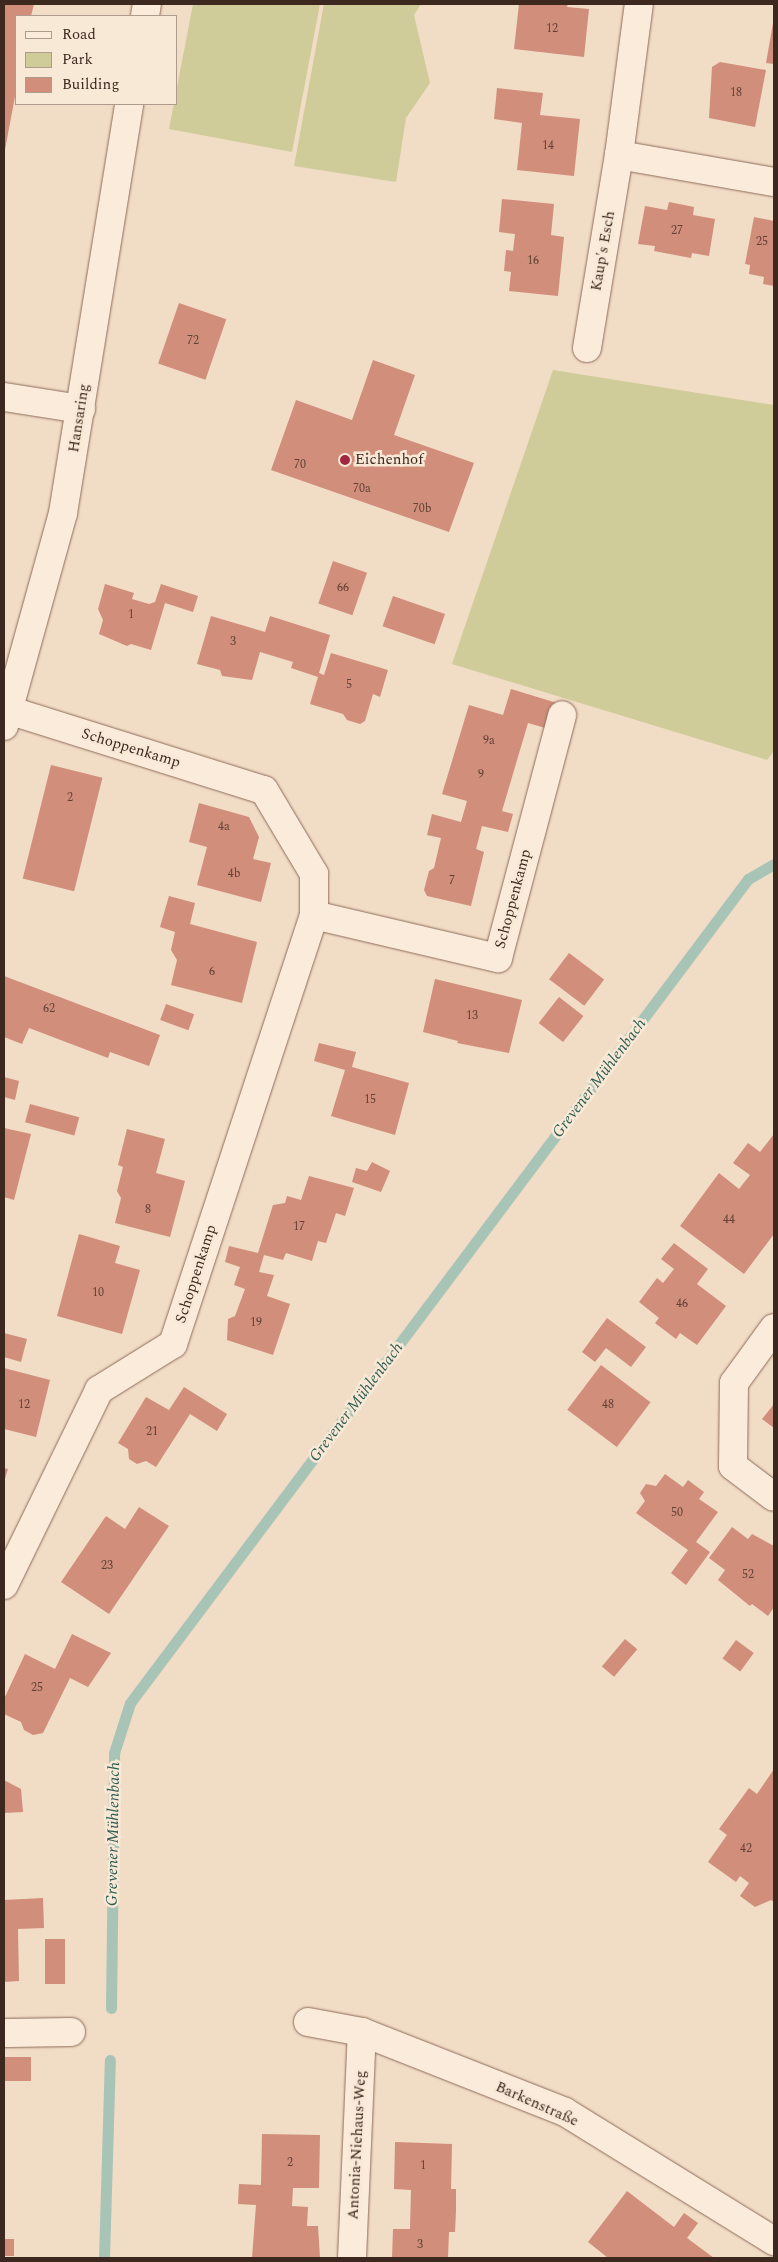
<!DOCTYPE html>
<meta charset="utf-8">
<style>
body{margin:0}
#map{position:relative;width:778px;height:2262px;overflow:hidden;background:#f1dcc6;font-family:Spectral,serif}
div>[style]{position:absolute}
.green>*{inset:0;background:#d0cc99}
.stream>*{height:11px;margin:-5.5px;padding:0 5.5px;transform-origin:5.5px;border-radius:5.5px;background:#a8c4b6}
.building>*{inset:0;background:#d18e7a;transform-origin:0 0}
.roads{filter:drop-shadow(0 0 1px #8d6c5a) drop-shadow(0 0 1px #8d6c5a)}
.street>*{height:28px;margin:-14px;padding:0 14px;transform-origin:14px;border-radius:14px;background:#fbebda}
.dots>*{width:14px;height:14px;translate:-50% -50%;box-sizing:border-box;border:2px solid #f8e8d6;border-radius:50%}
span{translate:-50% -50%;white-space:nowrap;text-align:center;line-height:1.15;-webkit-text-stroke:5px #f8e8d6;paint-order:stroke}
.number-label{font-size:12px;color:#624236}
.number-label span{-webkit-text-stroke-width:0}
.street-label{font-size:15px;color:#3d281f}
.poi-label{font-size:15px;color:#3d281f}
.left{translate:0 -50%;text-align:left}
.water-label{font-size:16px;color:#2e5d51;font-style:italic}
.frame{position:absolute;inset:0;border:5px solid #3d281f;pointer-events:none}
.legend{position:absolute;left:15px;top:15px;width:162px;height:90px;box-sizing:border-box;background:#f8e8d6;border:1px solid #ad9b8d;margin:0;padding:6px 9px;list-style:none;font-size:15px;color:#3d281f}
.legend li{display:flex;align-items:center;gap:10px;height:25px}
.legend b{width:25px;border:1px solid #ad9b8d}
</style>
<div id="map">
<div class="green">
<i style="clip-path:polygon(193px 4px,320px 4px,292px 152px,169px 129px)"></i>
<i style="clip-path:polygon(324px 4px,421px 4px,414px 15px,430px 83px,406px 118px,396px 182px,294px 166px)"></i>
<i style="clip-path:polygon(553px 370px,774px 405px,774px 751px,767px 760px,452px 664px)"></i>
</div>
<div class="stream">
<i style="left:111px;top:2008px;width:255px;rotate:-89.3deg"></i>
<i style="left:114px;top:1753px;width:52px;rotate:-72.3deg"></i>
<i style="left:130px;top:1703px;width:1030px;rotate:-53.13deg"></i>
<i style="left:748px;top:879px;width:30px;rotate:-30deg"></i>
<i style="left:104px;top:2258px;width:198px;rotate:-88.3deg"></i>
</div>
<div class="building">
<i style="clip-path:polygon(4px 4px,34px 4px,31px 16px,16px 16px,16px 91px,5px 150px)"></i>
<i style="clip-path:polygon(519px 4px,568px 4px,567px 7px,589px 9px,584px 57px,514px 49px)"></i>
<i style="clip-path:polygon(773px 23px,774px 23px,774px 64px,766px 63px)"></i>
<i style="clip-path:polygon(720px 62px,766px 70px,755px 127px,709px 118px,712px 67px)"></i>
<i style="clip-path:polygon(497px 88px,543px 93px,540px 115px,580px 119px,574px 176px,517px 170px,522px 123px,494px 119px)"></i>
<i style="clip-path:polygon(502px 199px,554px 204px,551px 235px,564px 237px,558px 296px,509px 291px,511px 272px,504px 271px,506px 250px,513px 251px,515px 234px,499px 232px)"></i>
<i style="clip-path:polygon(669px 202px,694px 207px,693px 215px,715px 219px,709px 256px,692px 253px,691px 258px,654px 251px,655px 246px,638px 244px,645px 206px,667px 210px)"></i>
<i style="clip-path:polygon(754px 217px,774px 221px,774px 286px,763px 284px,764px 277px,749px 274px,750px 265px,745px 264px)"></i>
<i style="left:179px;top:303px;width:50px;height:64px;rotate:19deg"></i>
<i style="clip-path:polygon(373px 360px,415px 375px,394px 435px,474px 463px,449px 532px,271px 470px,296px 400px,352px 420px)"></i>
<i style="left:333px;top:561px;width:36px;height:45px;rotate:19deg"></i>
<i style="clip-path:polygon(105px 584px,134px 593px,132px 599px,149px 604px,155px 602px,161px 584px,198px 596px,193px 612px,165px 603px,151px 650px,131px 644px,127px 646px,99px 634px,103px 620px,98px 609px)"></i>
<i style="left:393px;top:596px;width:55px;height:32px;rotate:19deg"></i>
<i style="clip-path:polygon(211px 616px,265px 632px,270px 616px,330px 635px,319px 673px,324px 675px,331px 653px,388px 670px,380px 697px,373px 694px,365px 721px,360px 724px,347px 720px,343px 714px,310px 704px,318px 677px,291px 668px,293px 662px,260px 652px,252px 680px,222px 676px,220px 670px,197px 664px)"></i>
<i style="clip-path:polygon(511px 689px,557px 703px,549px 729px,528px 723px,502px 811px,513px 814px,508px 832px,482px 826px,476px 849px,484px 852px,471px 906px,427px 896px,424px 890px,429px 871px,434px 868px,441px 838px,427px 835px,432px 814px,461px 822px,467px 801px,442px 794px,469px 705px,503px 715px)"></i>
<i style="left:51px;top:765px;width:53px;height:117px;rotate:14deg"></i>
<i style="clip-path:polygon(199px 803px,249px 817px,259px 837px,253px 859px,271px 863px,261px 902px,197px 885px,207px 847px,189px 842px)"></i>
<i style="clip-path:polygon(169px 896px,195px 903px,190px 924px,257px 942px,242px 1003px,171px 985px,177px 960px,171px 950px,175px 932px,160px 927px)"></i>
<i style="left:569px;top:953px;width:44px;height:33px;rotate:37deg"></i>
<i style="clip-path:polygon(4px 976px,160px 1035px,149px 1066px,110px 1052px,108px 1058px,29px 1028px,22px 1044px,4px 1037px)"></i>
<i style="clip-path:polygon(435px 979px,522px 1000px,509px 1053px,457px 1043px,458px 1041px,423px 1032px)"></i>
<i style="left:559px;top:997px;width:31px;height:33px;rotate:38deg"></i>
<i style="left:166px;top:1004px;width:30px;height:17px;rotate:20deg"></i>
<i style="clip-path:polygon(319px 1043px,356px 1052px,352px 1067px,409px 1083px,395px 1135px,331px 1116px,345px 1070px,314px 1061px)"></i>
<i style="clip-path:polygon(4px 1077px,19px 1081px,15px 1100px,4px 1097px)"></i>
<i style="left:30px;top:1104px;width:51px;height:19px;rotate:15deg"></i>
<i style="clip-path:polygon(4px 1128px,31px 1134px,14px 1200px,4px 1197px)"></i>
<i style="clip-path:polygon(127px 1129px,165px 1139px,156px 1173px,185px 1181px,170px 1237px,115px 1223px,121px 1198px,117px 1191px,123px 1167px,118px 1165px)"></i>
<i style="clip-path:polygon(774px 1134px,774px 1234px,744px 1274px,680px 1226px,719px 1173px,739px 1189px,750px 1175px,733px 1163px,748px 1143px,760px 1152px)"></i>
<i style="clip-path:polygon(372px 1162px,390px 1171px,381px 1192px,352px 1182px,356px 1168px,367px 1171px)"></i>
<i style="clip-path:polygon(309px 1176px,354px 1188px,345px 1216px,336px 1213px,326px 1243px,318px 1241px,312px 1261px,286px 1253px,283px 1260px,264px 1255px,259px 1272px,274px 1275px,267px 1296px,290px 1304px,273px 1355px,227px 1340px,228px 1319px,235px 1316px,245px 1289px,234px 1285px,240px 1267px,225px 1262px,229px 1246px,258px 1253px,273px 1205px,285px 1203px,287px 1196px,301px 1200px)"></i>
<i style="clip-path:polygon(79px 1234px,120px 1246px,115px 1263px,140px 1270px,122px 1334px,57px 1316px)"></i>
<i style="clip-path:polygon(674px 1243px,708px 1269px,697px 1284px,726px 1306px,697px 1345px,680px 1333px,676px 1339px,655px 1323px,659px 1318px,639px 1302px,657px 1278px,663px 1283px,674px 1269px,661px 1259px)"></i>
<i style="clip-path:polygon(607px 1318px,646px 1347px,631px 1367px,606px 1348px,595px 1362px,582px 1352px)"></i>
<i style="clip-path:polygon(4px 1333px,27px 1339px,21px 1362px,4px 1357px)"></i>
<i style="left:601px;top:1365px;width:62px;height:56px;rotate:37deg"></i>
<i style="clip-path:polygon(4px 1368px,50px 1380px,36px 1437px,4px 1429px)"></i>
<i style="clip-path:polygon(184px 1387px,227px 1414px,217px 1431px,190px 1414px,156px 1467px,146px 1461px,137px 1464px,129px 1459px,128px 1449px,118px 1443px,146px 1397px,169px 1410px)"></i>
<i style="clip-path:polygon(774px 1404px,774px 1428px,762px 1419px)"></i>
<i style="clip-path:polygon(4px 1468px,8px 1469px,4px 1482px)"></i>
<i style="clip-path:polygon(665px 1474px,683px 1487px,688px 1480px,704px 1492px,699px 1499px,718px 1512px,696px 1542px,710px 1552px,686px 1585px,671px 1573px,688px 1550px,636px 1513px,645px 1501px,640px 1493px,646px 1484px,656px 1486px)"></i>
<i style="clip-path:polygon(139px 1507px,169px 1526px,109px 1614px,61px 1582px,106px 1516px,125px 1529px)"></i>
<i style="clip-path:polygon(732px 1527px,748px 1539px,752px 1534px,774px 1546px,774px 1607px,768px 1616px,752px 1604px,750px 1606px,718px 1580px,725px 1570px,709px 1558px)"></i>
<i style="clip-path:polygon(72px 1634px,111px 1653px,88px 1687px,70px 1678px,43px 1733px,33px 1735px,24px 1730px,21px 1722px,4px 1714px,4px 1699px,25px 1654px,55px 1669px)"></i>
<i style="left:625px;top:1639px;width:16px;height:36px;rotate:40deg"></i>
<i style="left:736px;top:1640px;width:22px;height:23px;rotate:36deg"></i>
<i style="clip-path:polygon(774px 1769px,774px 1902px,771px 1900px,755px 1907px,740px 1896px,749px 1883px,740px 1876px,736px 1882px,708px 1862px,727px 1835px,719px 1829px,749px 1788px,757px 1794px)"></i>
<i style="clip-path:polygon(4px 1780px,21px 1789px,23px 1812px,4px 1813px)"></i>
<i style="clip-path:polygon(43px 1898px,44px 1928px,18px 1929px,19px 1981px,4px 1982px,4px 1900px)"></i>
<i style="left:45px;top:1939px;width:20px;height:45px"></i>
<i style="left:4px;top:2057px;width:27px;height:24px"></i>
<i style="clip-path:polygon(262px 2134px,320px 2135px,319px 2188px,293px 2188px,292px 2206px,308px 2207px,307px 2226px,318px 2226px,320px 2258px,252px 2258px,256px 2205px,238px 2204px,239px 2184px,261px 2185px)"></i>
<i style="clip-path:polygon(395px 2142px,452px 2144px,451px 2189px,456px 2189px,456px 2211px,455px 2232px,449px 2232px,448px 2258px,392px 2258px,393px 2229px,410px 2229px,411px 2190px,394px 2189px)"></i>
<i style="clip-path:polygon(627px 2191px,674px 2227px,684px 2213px,698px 2223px,687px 2238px,714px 2258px,608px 2258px,588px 2242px)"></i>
<i style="left:4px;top:2239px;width:10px;height:17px"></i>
</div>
<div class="roads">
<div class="street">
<i style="left:145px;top:16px;width:12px;rotate:-81deg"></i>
<i style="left:619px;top:155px;width:157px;rotate:9.9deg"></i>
<i style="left:587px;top:348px;width:196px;rotate:-80.6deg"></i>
<i style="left:619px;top:155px;width:152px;rotate:-82.5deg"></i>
<i style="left:4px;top:397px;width:78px;rotate:8.9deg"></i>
<i style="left:8px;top:710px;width:268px;rotate:17.4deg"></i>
<i style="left:264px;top:790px;width:98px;rotate:59.2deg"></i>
<i style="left:314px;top:874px;width:41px;rotate:90deg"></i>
<i style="left:314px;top:915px;width:189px;rotate:13.2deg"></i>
<i style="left:498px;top:958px;width:251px;rotate:-75.2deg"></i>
<i style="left:4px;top:726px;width:221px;rotate:-74.5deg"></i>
<i style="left:63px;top:513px;width:414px;rotate:-80.8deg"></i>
<i style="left:774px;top:1328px;width:68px;rotate:126deg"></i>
<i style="left:734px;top:1383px;width:83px;rotate:90.7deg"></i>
<i style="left:733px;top:1466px;width:51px;rotate:37.1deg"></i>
<i style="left:4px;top:1585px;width:217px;rotate:-64deg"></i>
<i style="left:99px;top:1390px;width:87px;rotate:-31.9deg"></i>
<i style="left:173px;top:1344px;width:452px;rotate:-71.8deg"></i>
<i style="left:308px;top:2022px;width:55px;rotate:10.5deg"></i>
<i style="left:362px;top:2032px;width:218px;rotate:21.5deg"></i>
<i style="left:565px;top:2112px;width:246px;rotate:31.7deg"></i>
<i style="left:4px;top:2033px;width:67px;rotate:-0.9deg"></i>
<i style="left:352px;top:2258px;width:226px;rotate:-87.5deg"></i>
</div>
</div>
<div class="dots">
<i style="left:345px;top:460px;background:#a0273f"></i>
</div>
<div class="number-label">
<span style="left:552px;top:29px">12</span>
<span style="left:736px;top:93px">18</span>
<span style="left:548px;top:146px">14</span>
<span style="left:677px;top:231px">27</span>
<span style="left:762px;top:242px">25</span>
<span style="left:533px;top:261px">16</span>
<span style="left:193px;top:341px">72</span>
<span style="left:300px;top:465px">70</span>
<span style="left:362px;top:489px">70a</span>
<span style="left:422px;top:509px">70b</span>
<span style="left:343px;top:588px">66</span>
<span style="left:131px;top:615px">1</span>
<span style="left:233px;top:642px">3</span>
<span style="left:349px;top:685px">5</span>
<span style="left:489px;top:741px">9a</span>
<span style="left:481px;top:775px">9</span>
<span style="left:70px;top:798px">2</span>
<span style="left:224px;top:827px">4a</span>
<span style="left:234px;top:874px">4b</span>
<span style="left:452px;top:881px">7</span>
<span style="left:212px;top:972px">6</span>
<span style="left:49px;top:1009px">62</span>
<span style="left:472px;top:1016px">13</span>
<span style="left:370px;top:1100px">15</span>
<span style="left:148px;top:1210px">8</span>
<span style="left:729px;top:1220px">44</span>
<span style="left:299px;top:1227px">17</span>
<span style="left:98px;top:1293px">10</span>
<span style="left:682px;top:1304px">46</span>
<span style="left:256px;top:1323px">19</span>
<span style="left:24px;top:1405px">12</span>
<span style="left:608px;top:1405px">48</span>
<span style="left:152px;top:1432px">21</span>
<span style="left:677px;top:1513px">50</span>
<span style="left:107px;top:1566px">23</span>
<span style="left:748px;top:1575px">52</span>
<span style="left:37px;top:1688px">25</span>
<span style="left:746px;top:1849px">42</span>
<span style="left:290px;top:2163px">2</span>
<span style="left:423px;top:2166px">1</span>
<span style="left:420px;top:2245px">3</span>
</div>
<div class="street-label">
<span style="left:603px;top:251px;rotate:-80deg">Kaup's Esch</span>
<span style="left:79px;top:418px;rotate:-81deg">Hansaring</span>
<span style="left:131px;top:748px;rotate:17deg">Schoppenkamp</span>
<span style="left:513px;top:899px;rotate:-75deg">Schoppenkamp</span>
<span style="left:196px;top:1274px;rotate:-72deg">Schoppenkamp</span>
<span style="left:537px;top:2104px;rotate:24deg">Barkenstraße</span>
<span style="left:357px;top:2145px;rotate:-87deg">Antonia-Niehaus-Weg</span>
</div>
<div class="poi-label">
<span class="left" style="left:355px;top:460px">Eichenhof</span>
</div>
<div class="water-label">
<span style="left:599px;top:1078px;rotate:-53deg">Grevener Mühlenbach</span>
<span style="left:356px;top:1402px;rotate:-53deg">Grevener Mühlenbach</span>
<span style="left:113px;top:1834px;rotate:-89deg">Grevener Mühlenbach</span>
</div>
<div class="frame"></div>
<ul class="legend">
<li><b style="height:6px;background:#fbebda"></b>Road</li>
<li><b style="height:14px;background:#d0cc99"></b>Park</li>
<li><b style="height:14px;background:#d18e7a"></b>Building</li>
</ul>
</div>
